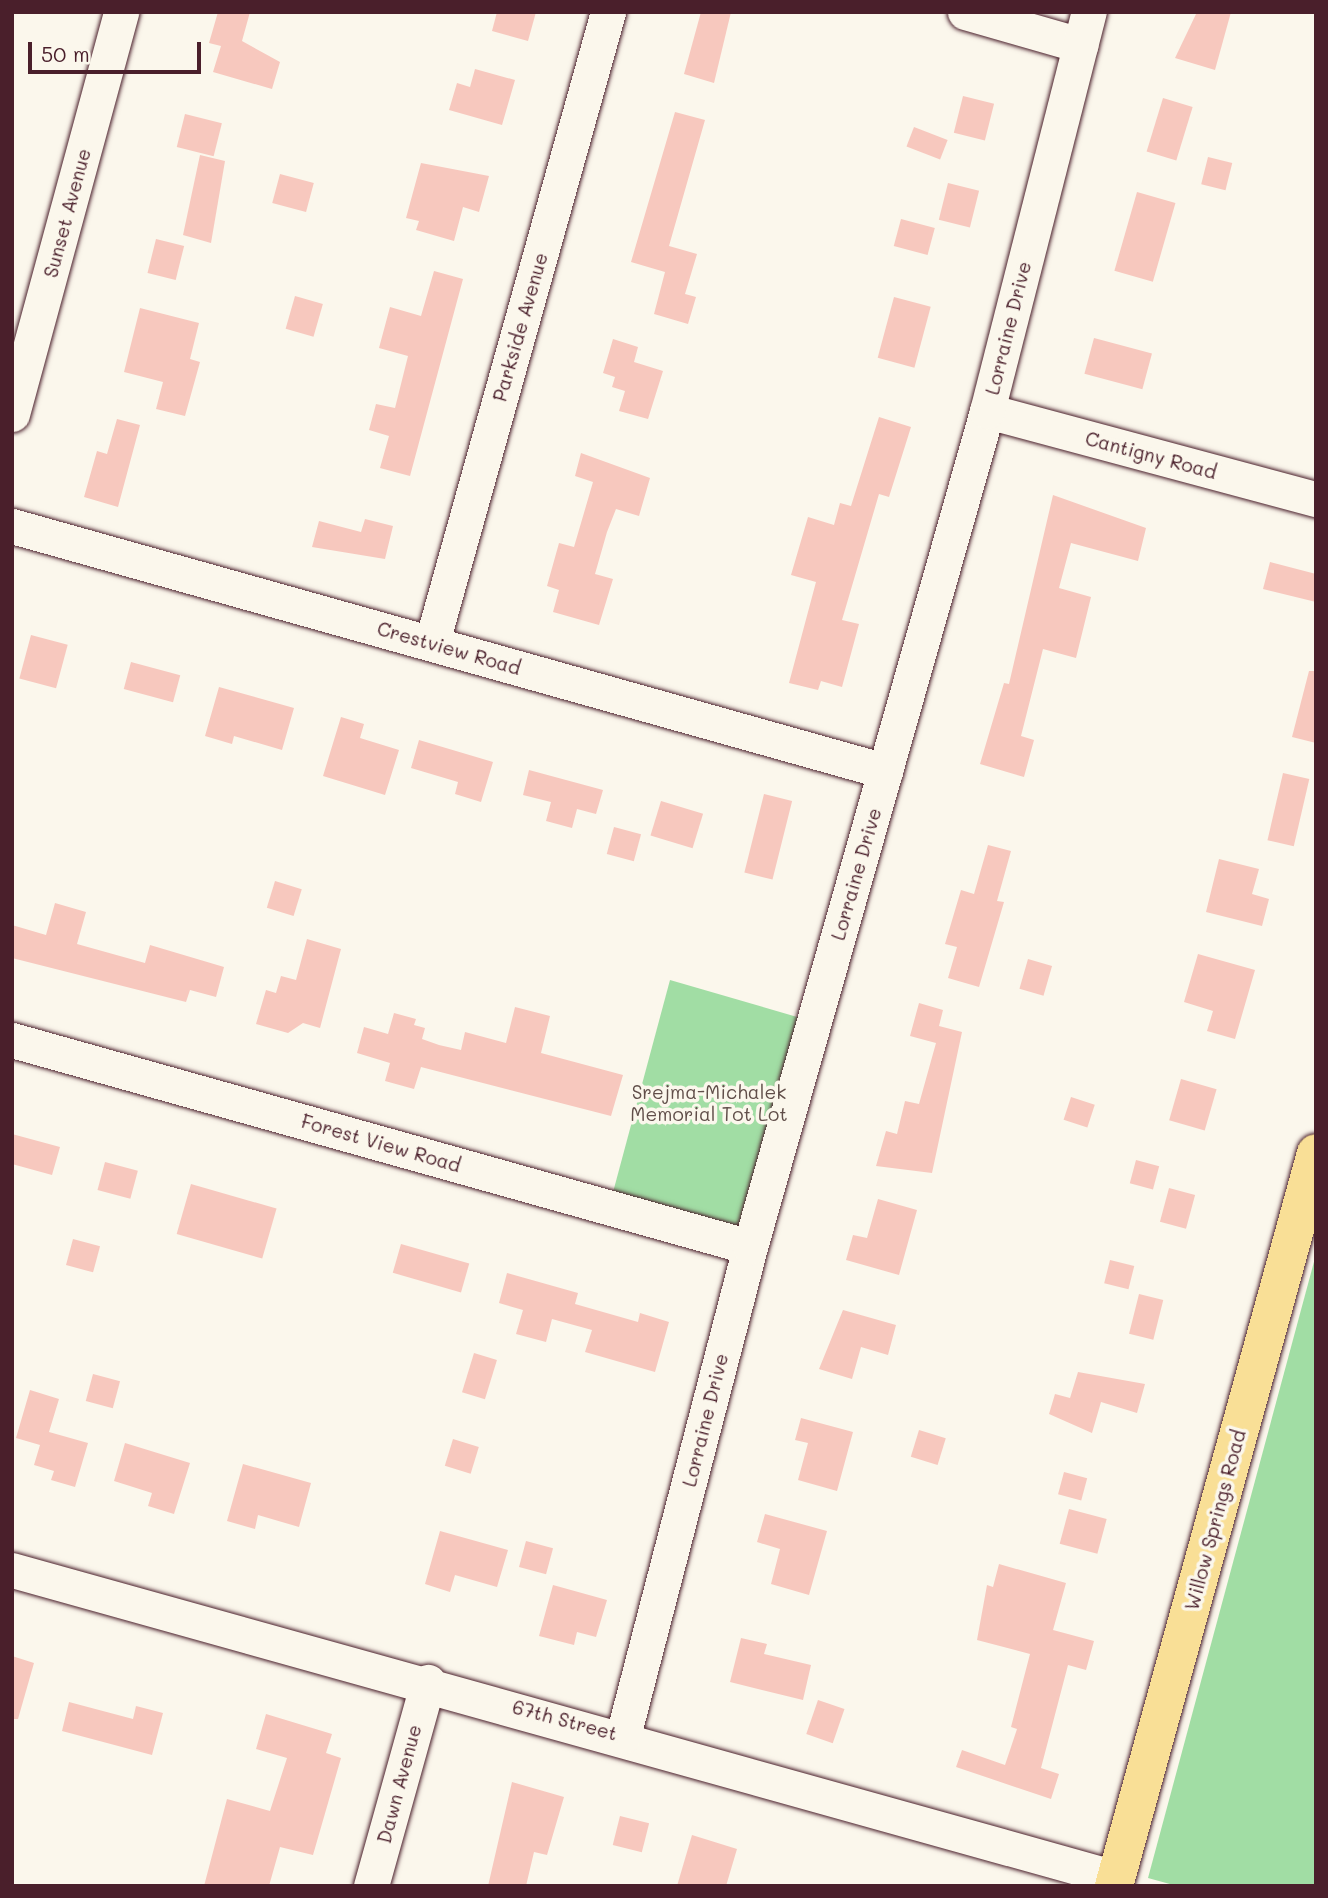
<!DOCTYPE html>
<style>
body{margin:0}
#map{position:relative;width:1328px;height:1898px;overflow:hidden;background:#fbf7ec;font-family:Mali,sans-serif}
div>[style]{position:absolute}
.green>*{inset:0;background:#a1dda4}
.building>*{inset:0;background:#f7c8be;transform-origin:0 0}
.roads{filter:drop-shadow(0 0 2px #4a1f2b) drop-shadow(0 0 2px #4a1f2b)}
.minor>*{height:35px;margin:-17.5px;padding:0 17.5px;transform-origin:17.5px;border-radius:17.5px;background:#fbf7ec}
.major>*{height:38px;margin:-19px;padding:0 19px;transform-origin:19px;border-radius:19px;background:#f9df96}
span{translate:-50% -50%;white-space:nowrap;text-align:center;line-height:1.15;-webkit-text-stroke:7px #fbf7ec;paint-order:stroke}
.street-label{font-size:19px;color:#4a1f2b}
.park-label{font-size:19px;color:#604e49}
.frame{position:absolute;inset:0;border:14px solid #4a1f2b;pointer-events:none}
.scale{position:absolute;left:28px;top:42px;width:173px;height:32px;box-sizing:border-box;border:4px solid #4a1f2b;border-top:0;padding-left:9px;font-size:21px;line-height:24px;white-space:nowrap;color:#4a1f2b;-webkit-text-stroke:5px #fbf7ec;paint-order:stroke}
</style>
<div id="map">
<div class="green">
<i style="clip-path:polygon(670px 980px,804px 1019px,751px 1215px,736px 1229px,612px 1196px)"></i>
<i style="clip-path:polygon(1315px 1258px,1316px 1886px,1177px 1886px,1148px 1878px)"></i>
</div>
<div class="building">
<i style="clip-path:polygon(218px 12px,250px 12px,242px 41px,280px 62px,272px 89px,213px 72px,221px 46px,209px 43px)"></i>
<i style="clip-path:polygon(497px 12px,536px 12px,528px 41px,492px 31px)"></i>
<i style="clip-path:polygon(701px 12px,731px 12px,714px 83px,684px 74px)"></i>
<i style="clip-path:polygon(1197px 12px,1231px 12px,1215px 70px,1175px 58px)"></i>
<i style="clip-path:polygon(475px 69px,515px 80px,502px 125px,449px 110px,457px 83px,470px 87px)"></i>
<i style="left:963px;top:96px;width:32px;height:38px;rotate:14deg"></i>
<i style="left:1163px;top:98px;width:31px;height:56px;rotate:17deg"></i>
<i style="clip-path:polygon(675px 112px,705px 120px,669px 246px,697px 254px,685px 294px,696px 297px,688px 324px,654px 314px,665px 272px,631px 262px)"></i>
<i style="left:185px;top:114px;width:38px;height:34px;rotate:14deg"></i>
<i style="left:914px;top:127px;width:36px;height:21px;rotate:21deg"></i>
<i style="clip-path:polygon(200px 155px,225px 161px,211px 243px,183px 235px)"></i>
<i style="left:1208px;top:157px;width:25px;height:28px;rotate:14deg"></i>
<i style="clip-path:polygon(421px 163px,489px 176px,479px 212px,463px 207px,454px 241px,416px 230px,419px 221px,406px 218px)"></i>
<i style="left:280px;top:174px;width:35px;height:30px;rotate:15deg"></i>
<i style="left:948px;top:183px;width:32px;height:38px;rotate:14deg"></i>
<i style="left:1137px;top:192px;width:40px;height:82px;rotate:16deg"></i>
<i style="left:901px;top:219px;width:35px;height:28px;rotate:15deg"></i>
<i style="left:156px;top:239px;width:29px;height:35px;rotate:14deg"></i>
<i style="clip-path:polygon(434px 271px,463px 279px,410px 476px,380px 468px,389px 436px,369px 430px,376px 404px,395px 408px,408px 356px,379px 348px,390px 307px,421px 316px)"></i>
<i style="left:295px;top:296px;width:29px;height:34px;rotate:16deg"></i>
<i style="left:894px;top:297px;width:38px;height:63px;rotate:15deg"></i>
<i style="clip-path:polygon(140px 308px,199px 323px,190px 359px,200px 362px,185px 416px,156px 409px,163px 382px,124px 372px)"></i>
<i style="left:1094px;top:338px;width:60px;height:37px;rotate:15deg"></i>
<i style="clip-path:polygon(613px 339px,638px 347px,634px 362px,663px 371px,648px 419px,619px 411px,625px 391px,612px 387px,615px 377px,603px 373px)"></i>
<i style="clip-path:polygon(879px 417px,911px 427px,889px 497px,879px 494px,842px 620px,859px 624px,842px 687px,821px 681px,818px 690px,789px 683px,816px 582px,791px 575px,808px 517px,834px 525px,840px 503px,851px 506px)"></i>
<i style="clip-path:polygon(117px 419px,140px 425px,118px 507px,84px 497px,97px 451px,107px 454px)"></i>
<i style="clip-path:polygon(581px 453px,650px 478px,639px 516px,616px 509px,607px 532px,595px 574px,613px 579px,599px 625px,553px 612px,559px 590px,547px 586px,559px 543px,574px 547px,593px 482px,575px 476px)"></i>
<i style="clip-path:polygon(1053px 495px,1146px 528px,1138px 561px,1071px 543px,1059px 588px,1091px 597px,1076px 658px,1043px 649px,1021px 736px,1034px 740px,1024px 777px,980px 764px,1004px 683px,1009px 684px)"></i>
<i style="clip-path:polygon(365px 519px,393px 526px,385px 559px,312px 547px,319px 521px,361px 532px)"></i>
<i style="clip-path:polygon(1270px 562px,1316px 574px,1316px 602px,1263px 589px)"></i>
<i style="left:31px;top:635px;width:38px;height:45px;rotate:15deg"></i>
<i style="left:131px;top:662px;width:51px;height:28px;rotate:15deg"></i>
<i style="clip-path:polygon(1309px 671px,1316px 671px,1316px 743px,1292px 737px)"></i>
<i style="clip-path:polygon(219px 687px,294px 708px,282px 750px,234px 736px,232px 744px,205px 736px)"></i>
<i style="clip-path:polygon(341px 717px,364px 724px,360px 738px,399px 750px,385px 795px,323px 776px)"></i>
<i style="clip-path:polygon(419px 740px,493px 762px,481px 802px,455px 794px,458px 782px,411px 768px)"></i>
<i style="clip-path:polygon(529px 770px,603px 790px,596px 814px,577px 809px,572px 828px,546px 821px,551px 802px,523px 795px)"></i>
<i style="left:1283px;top:773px;width:27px;height:69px;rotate:13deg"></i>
<i style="left:764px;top:794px;width:29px;height:81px;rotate:14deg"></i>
<i style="left:661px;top:801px;width:44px;height:36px;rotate:17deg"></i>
<i style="left:614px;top:827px;width:28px;height:28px;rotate:15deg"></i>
<i style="clip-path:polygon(988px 845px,1011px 851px,997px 901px,1004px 902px,979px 987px,948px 978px,957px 947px,945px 944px,961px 890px,974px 894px)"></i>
<i style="clip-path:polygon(1219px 859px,1259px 869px,1252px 894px,1269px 899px,1262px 926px,1206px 912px)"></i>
<i style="left:275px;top:881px;width:28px;height:28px;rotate:17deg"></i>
<i style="clip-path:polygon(55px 903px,86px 912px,77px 944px,145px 963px,150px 945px,224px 967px,216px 997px,190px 990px,186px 1002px,12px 958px,12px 925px,46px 935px)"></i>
<i style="clip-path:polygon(307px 939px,341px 949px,320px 1028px,303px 1023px,288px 1033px,256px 1024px,266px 990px,276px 993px,281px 976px,296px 980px)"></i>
<i style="clip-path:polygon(1198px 954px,1255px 970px,1235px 1039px,1207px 1031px,1213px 1011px,1184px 1002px)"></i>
<i style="left:1028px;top:959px;width:25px;height:31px;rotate:16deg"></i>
<i style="clip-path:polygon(919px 1003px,943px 1010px,939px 1026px,962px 1032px,932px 1173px,876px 1166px,886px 1131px,897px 1134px,905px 1101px,919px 1104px,936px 1043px,910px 1036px)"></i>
<i style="clip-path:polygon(515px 1007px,550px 1016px,541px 1053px,623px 1075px,611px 1116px,421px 1067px,414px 1089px,385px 1081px,390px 1063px,357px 1053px,364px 1027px,388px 1034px,394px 1013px,416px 1019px,414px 1025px,425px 1028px,422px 1039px,439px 1045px,461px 1050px,465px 1032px,506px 1043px)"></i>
<i style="left:1181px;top:1079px;width:37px;height:43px;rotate:16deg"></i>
<i style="left:1071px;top:1097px;width:25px;height:24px;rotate:18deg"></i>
<i style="clip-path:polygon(12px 1134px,60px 1147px,52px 1175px,12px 1164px)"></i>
<i style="left:1136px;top:1160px;width:24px;height:24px;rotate:15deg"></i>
<i style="left:105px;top:1162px;width:34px;height:29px;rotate:15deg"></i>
<i style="left:191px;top:1184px;width:89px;height:52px;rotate:16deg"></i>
<i style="left:1169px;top:1188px;width:27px;height:35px;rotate:15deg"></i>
<i style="clip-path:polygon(878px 1199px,917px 1210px,899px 1275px,846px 1260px,853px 1235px,867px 1238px)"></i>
<i style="left:73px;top:1239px;width:28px;height:27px;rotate:15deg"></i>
<i style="left:401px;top:1244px;width:71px;height:30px;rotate:16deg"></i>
<i style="left:1110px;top:1260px;width:25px;height:24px;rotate:14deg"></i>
<i style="clip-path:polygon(507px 1273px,578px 1293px,575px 1304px,638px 1322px,640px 1313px,669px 1322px,655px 1372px,585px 1352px,592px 1330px,552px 1319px,546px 1342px,516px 1334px,523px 1310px,499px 1303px)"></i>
<i style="left:1139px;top:1294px;width:25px;height:41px;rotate:14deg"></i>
<i style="clip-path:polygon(843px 1310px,896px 1325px,888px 1355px,861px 1347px,852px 1379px,819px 1369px)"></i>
<i style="left:474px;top:1353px;width:24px;height:41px;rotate:17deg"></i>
<i style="clip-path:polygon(1078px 1372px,1145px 1384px,1137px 1413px,1101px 1402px,1092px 1433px,1049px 1414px,1055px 1394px,1070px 1398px)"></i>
<i style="left:93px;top:1374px;width:28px;height:28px;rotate:15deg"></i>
<i style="clip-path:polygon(30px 1390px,59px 1399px,49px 1432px,88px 1443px,75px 1487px,51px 1480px,54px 1471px,34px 1465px,40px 1445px,16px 1438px)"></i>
<i style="clip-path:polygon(801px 1418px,853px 1432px,837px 1491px,798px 1480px,808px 1443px,795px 1440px)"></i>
<i style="left:919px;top:1430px;width:28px;height:28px;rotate:17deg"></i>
<i style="left:453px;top:1439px;width:27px;height:28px;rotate:17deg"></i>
<i style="clip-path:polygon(125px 1443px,190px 1463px,174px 1514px,148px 1506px,152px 1493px,114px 1481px)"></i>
<i style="clip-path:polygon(243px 1464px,311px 1483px,299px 1527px,258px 1515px,255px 1529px,227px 1521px)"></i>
<i style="left:1064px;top:1472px;width:24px;height:23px;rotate:15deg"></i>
<i style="left:1069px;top:1509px;width:39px;height:36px;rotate:15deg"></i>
<i style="clip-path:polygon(765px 1514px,827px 1531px,809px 1595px,771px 1584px,780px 1549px,757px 1542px)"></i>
<i style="clip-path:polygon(440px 1531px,508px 1550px,497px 1587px,455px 1575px,450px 1592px,425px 1584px)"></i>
<i style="left:526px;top:1541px;width:28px;height:27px;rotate:15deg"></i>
<i style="clip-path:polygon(999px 1564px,1066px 1583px,1053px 1630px,1094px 1641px,1086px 1670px,1068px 1665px,1041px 1768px,1059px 1774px,1051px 1799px,956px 1767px,962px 1750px,1005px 1765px,1017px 1729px,1011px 1727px,1030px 1654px,977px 1640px,987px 1585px,993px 1587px)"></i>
<i style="clip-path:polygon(553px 1585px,607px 1600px,596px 1637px,577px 1632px,574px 1645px,539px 1636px)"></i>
<i style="clip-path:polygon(741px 1638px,767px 1644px,764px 1654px,811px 1665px,803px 1700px,730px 1682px)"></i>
<i style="clip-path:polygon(12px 1656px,34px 1663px,18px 1719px,12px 1719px)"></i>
<i style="left:818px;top:1700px;width:28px;height:36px;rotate:19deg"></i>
<i style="clip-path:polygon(69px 1702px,133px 1719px,136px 1706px,163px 1713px,152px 1755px,62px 1731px)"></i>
<i style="clip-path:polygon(266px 1714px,332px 1734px,326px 1753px,341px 1758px,313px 1855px,280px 1847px,269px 1886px,204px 1886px,227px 1799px,270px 1811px,287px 1758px,256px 1749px)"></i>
<i style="clip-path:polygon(512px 1782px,564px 1797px,547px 1855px,534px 1852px,526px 1886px,488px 1886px)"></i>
<i style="left:620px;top:1816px;width:30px;height:30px;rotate:14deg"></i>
<i style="clip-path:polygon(692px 1835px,737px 1849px,726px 1886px,677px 1886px)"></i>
</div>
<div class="roads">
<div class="minor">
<i style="left:965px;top:12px;width:120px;rotate:16deg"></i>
<i style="left:987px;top:411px;width:341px;rotate:15deg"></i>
<i style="left:12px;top:414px;width:417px;rotate:-74.8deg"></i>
<i style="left:12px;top:526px;width:907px;rotate:15.68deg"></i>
<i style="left:432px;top:642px;width:654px;rotate:-74.39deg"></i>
<i style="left:12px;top:1040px;width:766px;rotate:15.67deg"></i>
<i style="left:12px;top:1570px;width:1146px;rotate:15.59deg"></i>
<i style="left:623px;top:1736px;width:505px;rotate:-75.44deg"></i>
<i style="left:750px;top:1247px;width:869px;rotate:-74.17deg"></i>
<i style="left:987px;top:411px;width:412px;rotate:-75.7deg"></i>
<i style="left:371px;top:1886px;width:212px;rotate:-74.4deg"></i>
</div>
<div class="major">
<i style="left:1114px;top:1886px;width:760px;rotate:-74.59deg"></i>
</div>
</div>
<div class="street-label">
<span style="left:67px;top:213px;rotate:-75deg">Sunset Avenue</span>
<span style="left:520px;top:327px;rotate:-74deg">Parkside Avenue</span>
<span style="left:1008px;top:328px;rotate:-76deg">Lorraine Drive</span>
<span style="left:1151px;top:455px;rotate:15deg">Cantigny Road</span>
<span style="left:449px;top:648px;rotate:16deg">Crestview Road</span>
<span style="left:856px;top:874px;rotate:-74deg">Lorraine Drive</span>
<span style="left:381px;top:1143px;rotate:16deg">Forest View Road</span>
<span style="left:705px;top:1420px;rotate:-76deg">Lorraine Drive</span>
<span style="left:1215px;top:1520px;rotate:-75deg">Willow Springs Road</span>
<span style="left:565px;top:1720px;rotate:15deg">67th Street</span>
<span style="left:399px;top:1784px;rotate:-75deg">Dawn Avenue</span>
</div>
<div class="park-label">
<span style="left:709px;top:1103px">Srejma-Michalek<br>Memorial Tot Lot</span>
</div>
<div class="frame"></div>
<div class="scale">50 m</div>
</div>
